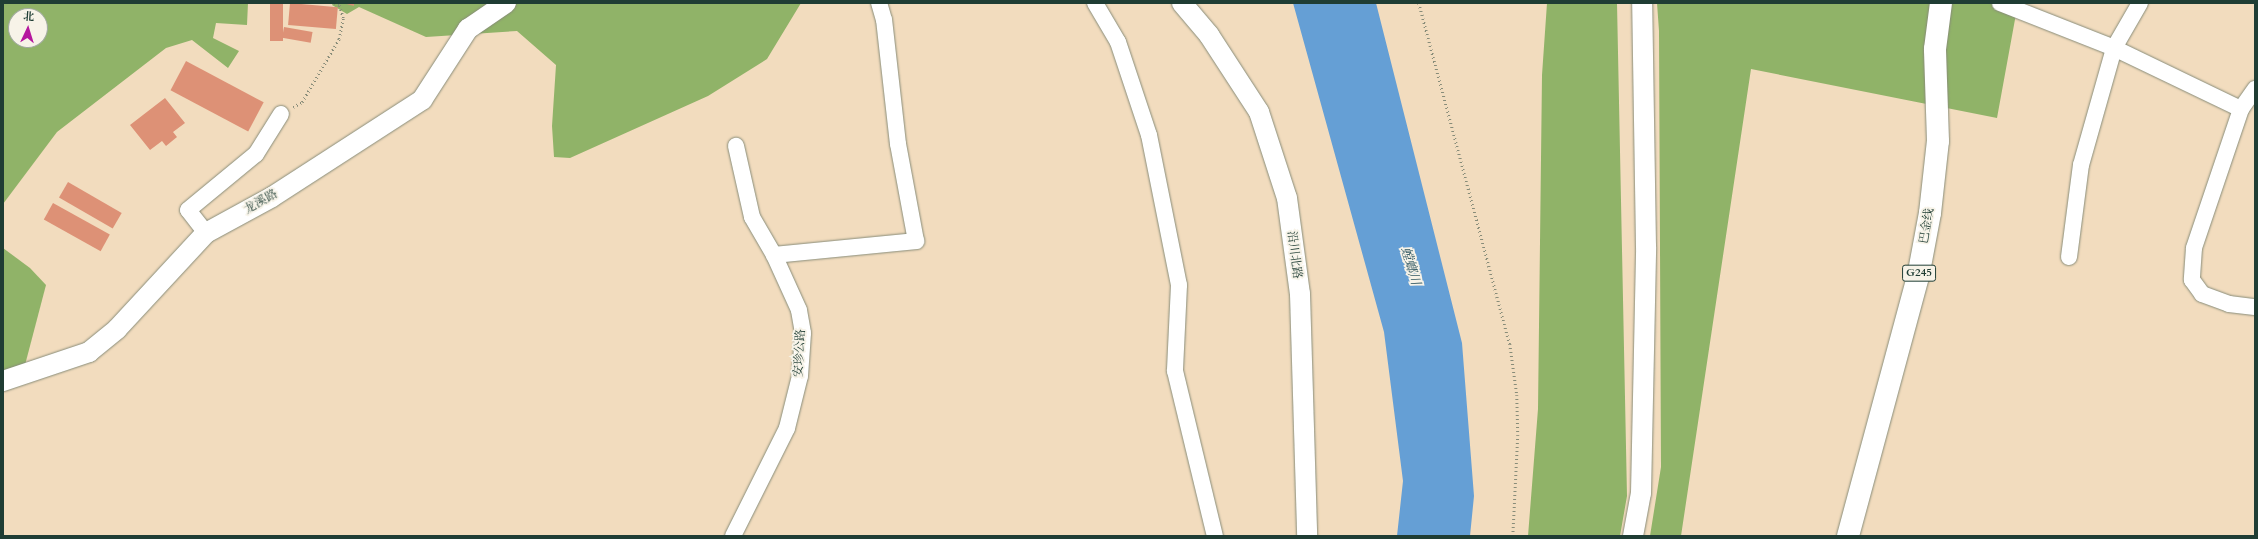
<!DOCTYPE html>
<meta charset="utf-8">
<style>
body{margin:0}
#map{position:relative;width:2258px;height:539px;overflow:hidden;background:#f2dcbe;font-family:Cardo,"Noto Serif SC",serif}
div>[style]{position:absolute}
.forest>*{inset:0;background:#90b368}
.water>*{inset:0;background:#659fd5}
.building>*{inset:0;background:#dd9176;transform-origin:0 0}
.path>*{height:2.5px;margin-top:-1.25px;transform-origin:0;background:repeating-linear-gradient(90deg,#888c79 0 1px,transparent 0 4px)}
.roads{filter:drop-shadow(0 0 1px #888c79) drop-shadow(0 0 1px #888c79)}
.minor>*{height:16px;margin:-8px;padding:0 8px;transform-origin:8px;border-radius:8px;background:#fff}
.major>*{height:20px;margin:-10px;padding:0 10px;transform-origin:10px;border-radius:10px;background:#fff}
.highway>*{height:22px;margin:-11px;padding:0 11px;transform-origin:11px;border-radius:11px;background:#fff}
span{translate:-50% -50%;white-space:nowrap;text-align:center;line-height:1.15;-webkit-text-stroke:3.5px #f7f3e8;paint-order:stroke}
.shield-label span{padding:1px 3px;background:#f7f3e8;border:1px solid;border-radius:3px;-webkit-text-stroke-width:0}
.shield-label{font-size:11px;color:#1f3d34;font-weight:700}
.street-label{font-size:12px;color:#1f3d34}
.water-label{font-size:13px;color:#345a64;font-style:italic}
.frame{position:absolute;inset:0;border:4px solid #1f3d34;pointer-events:none}
.north{position:absolute;left:8px;top:8px;width:40px;height:40px;box-sizing:border-box;background:#f7f3e8;border:1px solid #a1aaa0;border-radius:50%;rotate:4deg;font-size:11px;font-weight:700;line-height:16px;text-align:center;color:#1f3d34}
.north::after{content:'';display:block;margin:auto;width:14px;height:18px;background:#b5179e;clip-path:polygon(50% 0,100% 100%,50% 72%,0 100%)}
</style>
<div id="map">
<div class="forest">
<i style="clip-path:polygon(evenodd,3px 3px,248px 3px,247px 25px,216px 23px,213px 38px,239px 51px,228px 68px,192px 40px,166px 48px,57px 132px,3px 204px,3px 3px,16px 16px,40px 16px,40px 40px,16px 40px,16px 16px)"></i>
<i style="clip-path:polygon(333px 3px,801px 3px,767px 59px,708px 96px,570px 158px,554px 157px,552px 126px,556px 65px,517px 31px,426px 37px,359px 7px,347px 14px,332px 5px)"></i>
<i style="clip-path:polygon(1547px 3px,1617px 3px,1627px 496px,1620px 536px,1528px 536px,1538px 409px,1542px 75px)"></i>
<i style="clip-path:polygon(1657px 3px,2018px 3px,1997px 118px,1751px 69px,1681px 536px,1650px 536px,1661px 467px,1659px 31px)"></i>
<i style="clip-path:polygon(3px 248px,30px 268px,46px 285px,25px 365px,3px 392px)"></i>
</div>
<div class="water">
<i style="clip-path:polygon(1293px 3px,1376px 3px,1462px 343px,1474px 496px,1470px 536px,1397px 536px,1403px 481px,1384px 332px)"></i>
</div>
<div class="building">
<i style="left:270px;top:3px;width:13px;height:38px"></i>
<i style="left:290px;top:3px;width:48px;height:22px;rotate:5deg"></i>
<i style="clip-path:polygon(343px 3px,354px 3px,354px 6px)"></i>
<i style="left:284px;top:27px;width:29px;height:11px;rotate:10deg"></i>
<i style="left:186px;top:61px;width:88px;height:33px;rotate:28deg"></i>
<i style="clip-path:polygon(165px 98px,185px 123px,173px 132px,177px 137px,166px 146px,162px 141px,150px 150px,130px 125px)"></i>
<i style="left:68px;top:182px;width:62px;height:18px;rotate:30deg"></i>
<i style="left:53px;top:203px;width:65px;height:19px;rotate:29deg"></i>
</div>
<div class="path">
<i style="left:1419px;top:3px;width:353px;rotate:75.1deg"></i>
<i style="left:1510px;top:344px;width:51px;rotate:82.2deg"></i>
<i style="left:1517px;top:395px;width:40px;rotate:88.6deg"></i>
<i style="left:1518px;top:435px;width:101px;rotate:92.8deg"></i>
<i style="left:293px;top:107px;width:10px;rotate:-29deg"></i>
<i style="left:302px;top:102px;width:73px;rotate:-59.6deg"></i>
<i style="left:339px;top:39px;width:21px;rotate:-79deg"></i>
<i style="left:343px;top:18px;width:14px;rotate:-107deg"></i>
<i style="left:339px;top:5px;width:5px;rotate:-158deg"></i>
</div>
<div class="roads">
<div class="minor">
<i style="left:1095px;top:3px;width:45px;rotate:59.5deg"></i>
<i style="left:1118px;top:42px;width:98px;rotate:71.6deg"></i>
<i style="left:1149px;top:135px;width:153px;rotate:78.7deg"></i>
<i style="left:1179px;top:285px;width:86px;rotate:92.7deg"></i>
<i style="left:1175px;top:371px;width:170px;rotate:76.4deg"></i>
<i style="left:2000px;top:3px;width:123px;rotate:21.5deg"></i>
<i style="left:2114px;top:48px;width:141px;rotate:25.7deg"></i>
<i style="left:2255px;top:89px;width:24px;rotate:125deg"></i>
<i style="left:2241px;top:109px;width:147px;rotate:108.7deg"></i>
<i style="left:2194px;top:248px;width:32px;rotate:94deg"></i>
<i style="left:2192px;top:280px;width:17px;rotate:54deg"></i>
<i style="left:2202px;top:294px;width:29px;rotate:20deg"></i>
<i style="left:2229px;top:304px;width:26px;rotate:7deg"></i>
<i style="left:206px;top:233px;width:29px;rotate:-128deg"></i>
<i style="left:188px;top:210px;width:88px;rotate:-39.5deg"></i>
<i style="left:256px;top:154px;width:47px;rotate:-58deg"></i>
<i style="left:774px;top:255px;width:143px;rotate:-5.6deg"></i>
<i style="left:916px;top:241px;width:99px;rotate:-100.5deg"></i>
<i style="left:898px;top:144px;width:125px;rotate:-96.4deg"></i>
<i style="left:884px;top:20px;width:18px;rotate:-106deg"></i>
<i style="left:2069px;top:257px;width:93px;rotate:-82.6deg"></i>
<i style="left:2081px;top:165px;width:122px;rotate:-74.2deg"></i>
<i style="left:2114px;top:48px;width:52px;rotate:-60deg"></i>
<i style="left:733px;top:536px;width:121px;rotate:-63.4deg"></i>
<i style="left:787px;top:428px;width:54px;rotate:-76deg"></i>
<i style="left:800px;top:376px;width:43px;rotate:-86deg"></i>
<i style="left:803px;top:333px;width:23px;rotate:-100deg"></i>
<i style="left:799px;top:310px;width:60px;rotate:-114.4deg"></i>
<i style="left:774px;top:255px;width:44px;rotate:-120.1deg"></i>
<i style="left:752px;top:217px;width:73px;rotate:-102.7deg"></i>
</div>
<div class="major">
<i style="left:1182px;top:3px;width:42px;rotate:49.8deg"></i>
<i style="left:1209px;top:35px;width:92px;rotate:57deg"></i>
<i style="left:1259px;top:112px;width:90px;rotate:72deg"></i>
<i style="left:1287px;top:198px;width:97px;rotate:82.3deg"></i>
<i style="left:1300px;top:294px;width:242px;rotate:88.3deg"></i>
<i style="left:3px;top:381px;width:91px;rotate:-18.6deg"></i>
<i style="left:89px;top:352px;width:36px;rotate:-39deg"></i>
<i style="left:117px;top:329px;width:131px;rotate:-47.2deg"></i>
<i style="left:206px;top:233px;width:75px;rotate:-28.6deg"></i>
<i style="left:272px;top:197px;width:179px;rotate:-32.9deg"></i>
<i style="left:422px;top:100px;width:85px;rotate:-57.1deg"></i>
<i style="left:468px;top:29px;width:46px;rotate:-34.4deg"></i>
<i style="left:1633px;top:536px;width:44px;rotate:-79.5deg"></i>
<i style="left:1641px;top:493px;width:246px;rotate:-88.8deg"></i>
<i style="left:1646px;top:247px;width:244px;rotate:-90.9deg"></i>
</div>
<div class="highway">
<i style="left:1848px;top:536px;width:268px;rotate:-74.9deg"></i>
<i style="left:1918px;top:277px;width:65px;rotate:-79.4deg"></i>
<i style="left:1930px;top:213px;width:72px;rotate:-83.7deg"></i>
<i style="left:1938px;top:141px;width:92px;rotate:-91.9deg"></i>
<i style="left:1935px;top:49px;width:46px;rotate:-82.6deg"></i>
</div>
</div>
<div class="shield-label">
<span style="left:1919px;top:273px">G245</span>
</div>
<div class="street-label">
<span style="left:261px;top:202px;rotate:-29deg">龙溪路</span>
<span style="left:1927px;top:226px;rotate:-80deg">巴金线</span>
<span style="left:1294px;top:255px;rotate:83deg">沿川北路</span>
<span style="left:800px;top:353px;rotate:-87deg">安珍公路</span>
</div>
<div class="water-label">
<span style="left:1410px;top:266px;rotate:73deg">螳螂川</span>
</div>
<div class="frame"></div>
<div class="north">北</div>
</div>
